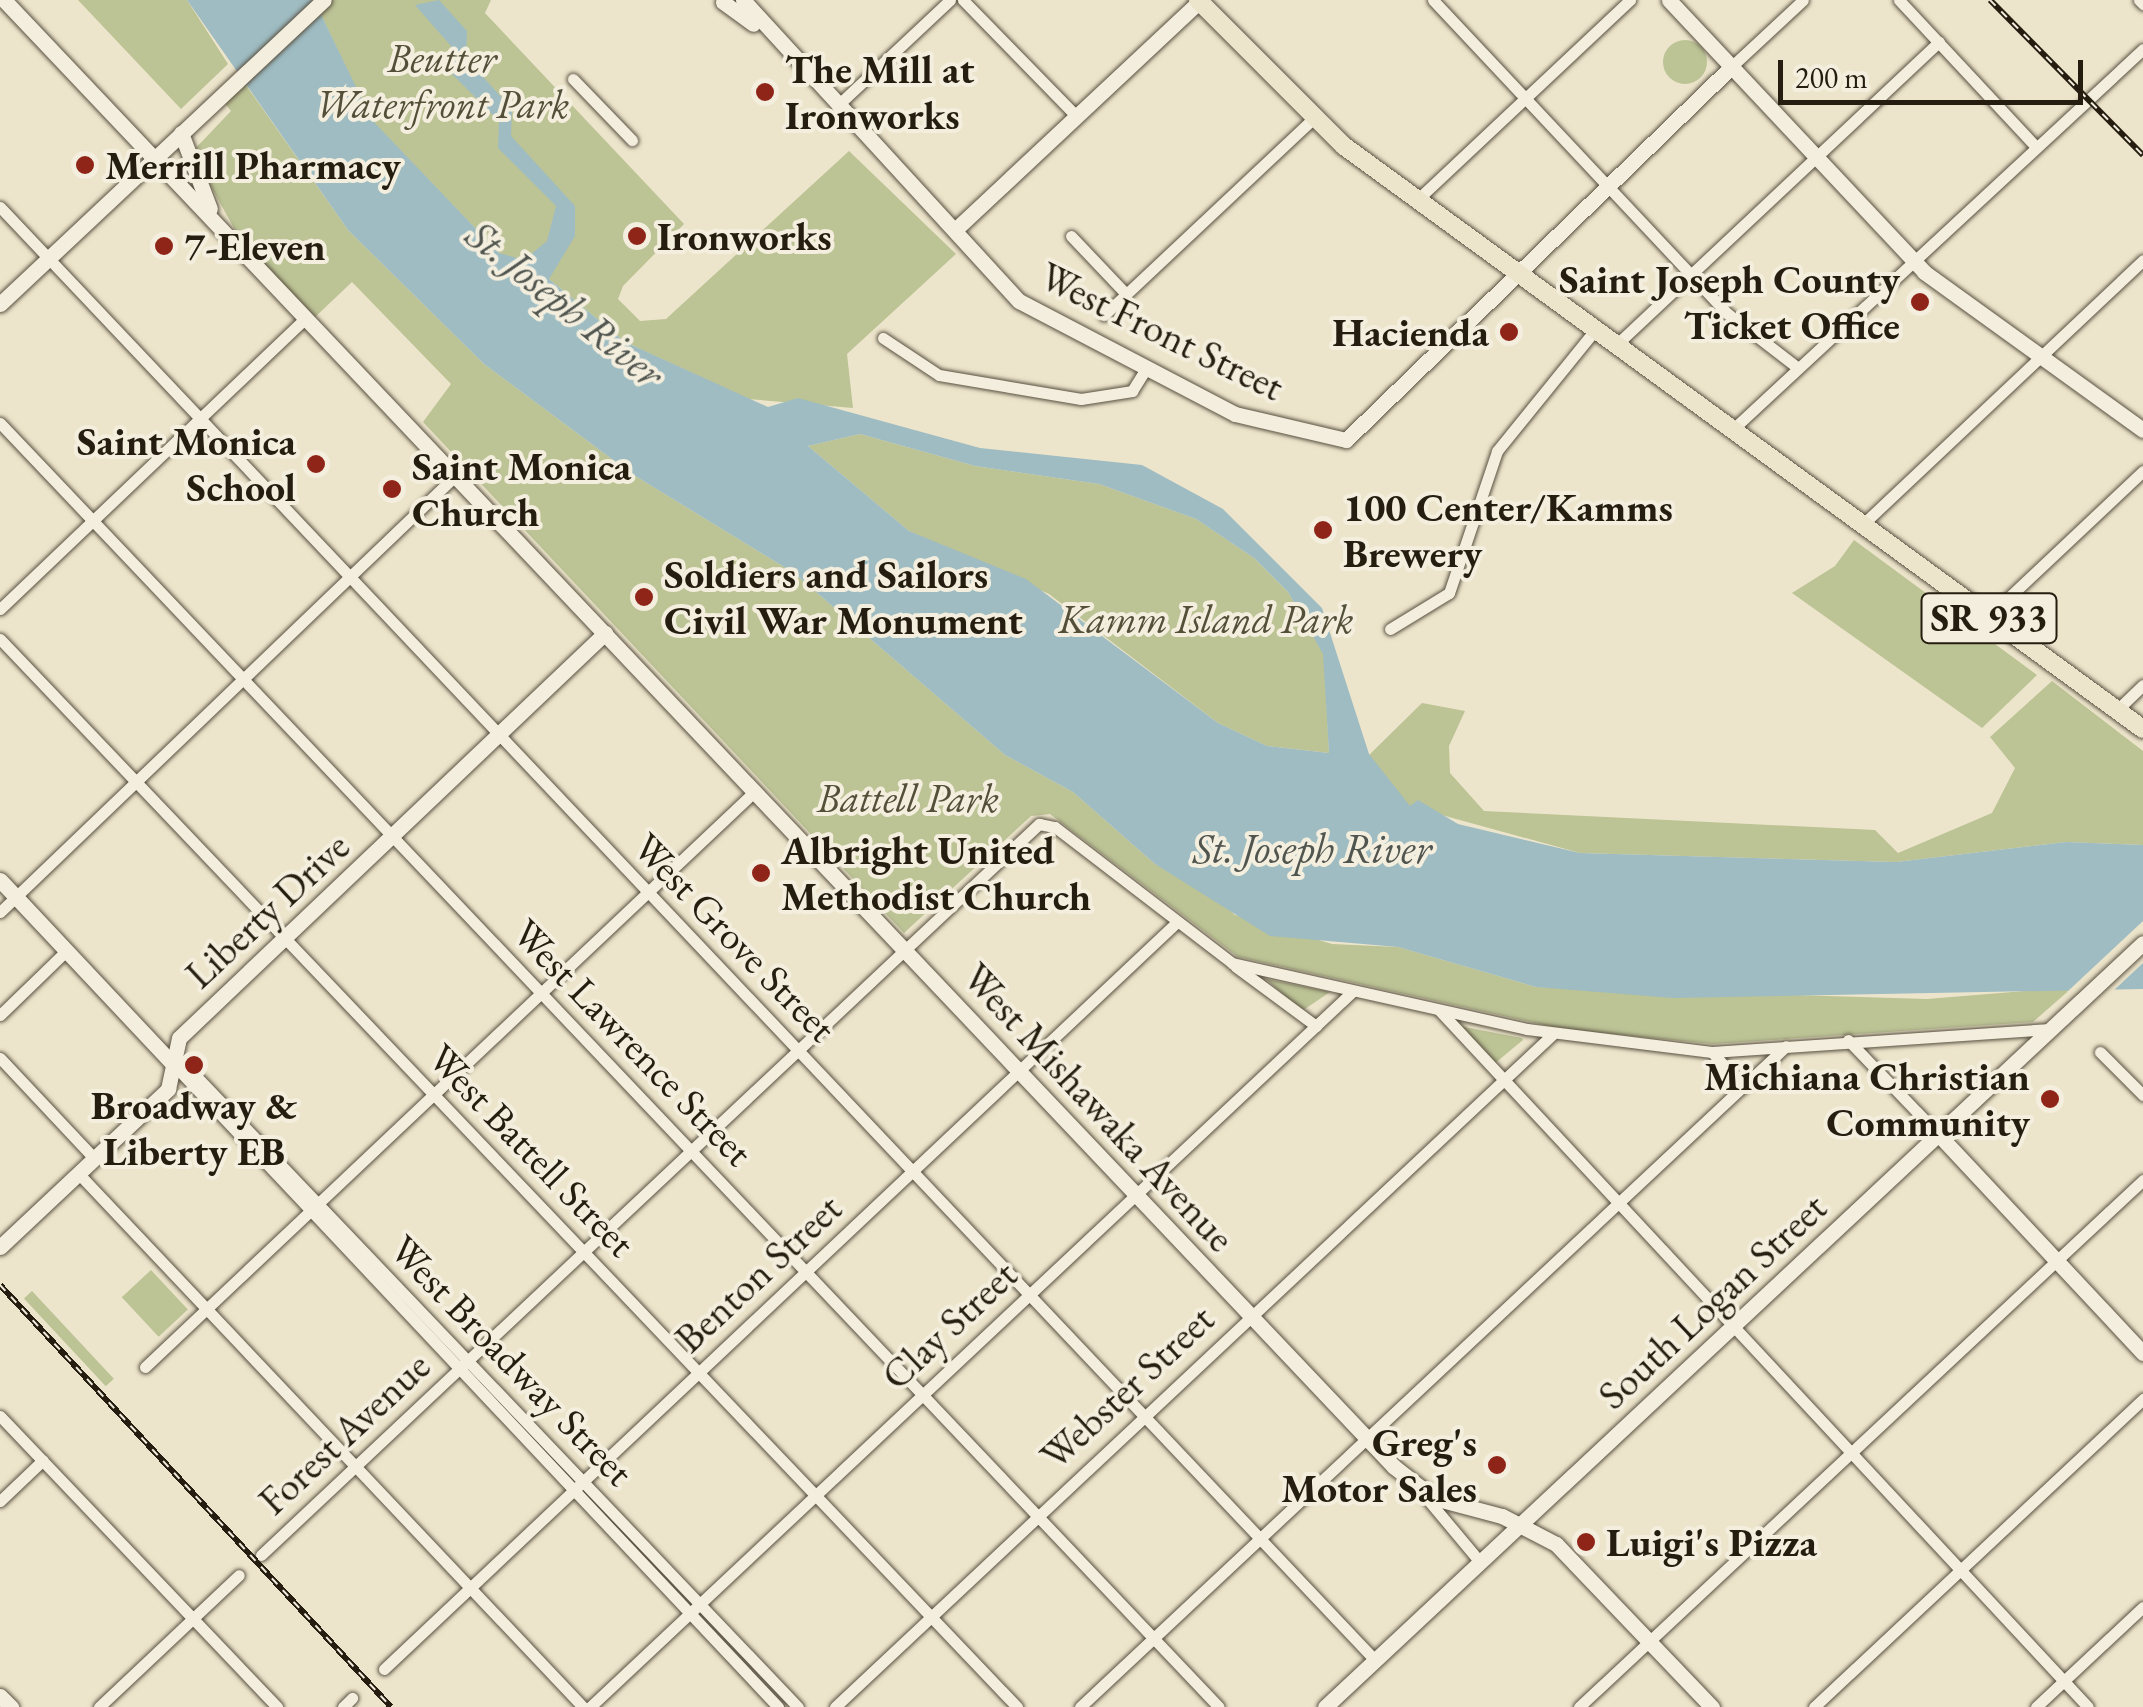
<!DOCTYPE html>
<style>
body{margin:0}
#map{position:relative;width:2143px;height:1707px;overflow:hidden;background:#ede5cb;font-family:"EB Garamond",serif}
div>[style]{position:absolute}
.green>*{inset:0;background:#bcc395;transform-origin:0 0}
.round{border-radius:50%}
.water>*{inset:0;background:#9ebcc2}
.pier>*{inset:0;background:#ede5cb}
.roads{filter:drop-shadow(0 0 2px #584f40) drop-shadow(0 0 2px #584f40)}
.street>*{height:11px;margin:-5.5px;padding:0 5.5px;transform-origin:5.5px;border-radius:5.5px;background:#f3eedd}
.secondary>*{height:15px;margin:-7.5px;padding:0 7.5px;transform-origin:7.5px;border-radius:7.5px;background:#f3eedd}
.primary>*{height:18px;margin:-9px;padding:0 9px;transform-origin:9px;border-radius:9px;background:#ede5cb}
.rail>*{height:6px;margin-top:-3px;transform-origin:0;background:repeating-linear-gradient(90deg,#f3eedd 0 8px,#261d11 0 16px);box-sizing:border-box;border-block:2px solid #261d11}
.dots>*{width:28px;height:28px;translate:-50% -50%;box-sizing:border-box;border:5px solid #f3eedd;border-radius:50%}
span{translate:-50% -50%;white-space:nowrap;text-align:center;line-height:1.15;-webkit-text-stroke:8px #f3eedd;paint-order:stroke}
.shield-label span{padding:2px 8px;background:#f3eedd;border:2px solid;border-radius:8px;-webkit-text-stroke-width:0}
.shield-label{font-size:38px;color:#261d11;font-weight:700}
.park-label{font-size:40px;color:#534f39;font-style:italic}
.poi-label{font-size:40px;color:#261d11;font-weight:700}
.left{translate:0 -50%;text-align:left}
.right{translate:-100% -50%;text-align:right}
.street-label{font-size:40px;color:#261d11}
.water-label{font-size:42px;color:#50554f;font-style:italic}
.scale{position:absolute;left:1778px;top:60px;width:305px;height:45px;box-sizing:border-box;border:5px solid #261d11;border-top:0;padding-left:12px;font-size:30px;line-height:35px;white-space:nowrap;color:#261d11;-webkit-text-stroke:8px #f3eedd;paint-order:stroke}
</style>
<div id="map">
<div class="green">
<i style="clip-path:polygon(78px 0,187px 0,228px 64px,181px 109px)"></i>
<i style="clip-path:polygon(314px 0,491px 0,485px 13px,684px 224px,623px 286px,618px 299px,640px 321px,666px 319px,849px 151px,956px 254px,847px 354px,853px 408px,748px 399px,625px 342px,549px 279px,499px 253px,371px 120px)"></i>
<i class="round" style="left:1663px;top:40px;width:44px;height:44px"></i>
<i style="clip-path:polygon(241px 78px,348px 230px,484px 364px,632px 474px,794px 573px,1005px 755px,1073px 792px,1155px 864px,1208px 890px,1235px 915px,1332px 944px,1398px 947px,1536px 987px,1927px 999px,2073px 987px,2033px 1022px,1713px 1044px,1562px 1029px,1238px 957px,1050px 814px,1031px 816px,904px 933px,423px 422px,451px 384px,352px 282px,313px 319px,235px 230px,192px 152px,231px 111px,220px 97px)"></i>
<i style="clip-path:polygon(860px 434px,975px 466px,1099px 484px,1196px 519px,1254px 558px,1288px 592px,1324px 654px,1329px 753px,1267px 746px,1218px 723px,1049px 594px,909px 531px,808px 446px)"></i>
<i style="clip-path:polygon(1854px 540px,2037px 675px,1982px 728px,1792px 593px,1835px 566px)"></i>
<i style="clip-path:polygon(2052px 681px,2143px 751px,2143px 845px,2066px 842px,1896px 862px,1580px 853px,1409px 806px,1369px 755px,1422px 703px,1465px 711px,1449px 746px,1450px 773px,1484px 811px,1875px 830px,1898px 853px,1992px 813px,2015px 768px,1990px 737px)"></i>
<i style="clip-path:polygon(1266px 979px,1330px 992px,1302px 1011px)"></i>
<i style="clip-path:polygon(1459px 1026px,1522px 1038px,1523px 1040px,1494px 1064px)"></i>
<i style="left:151px;top:1270px;width:54px;height:40px;rotate:47deg"></i>
<i style="left:32px;top:1291px;width:120px;height:11px;rotate:47deg"></i>
</div>
<div class="water">
<i style="clip-path:polygon(evenodd,187px 0,314px 0,372px 120px,499px 253px,524px 260px,547px 241px,556px 206px,498px 148px,499px 121px,451px 73px,451px 46px,415px 5px,439px 0,467px 31px,466px 58px,512px 109px,511px 136px,575px 206px,575px 236px,549px 279px,625px 342px,768px 407px,798px 398px,980px 448px,1142px 465px,1223px 509px,1322px 608px,1369px 754px,1410px 806px,1418px 800px,1458px 824px,1580px 853px,1896px 862px,2066px 842px,2143px 845px,2143px 989px,1673px 998px,1536px 987px,1398px 947px,1270px 936px,1155px 864px,1073px 792px,1005px 755px,794px 573px,632px 474px,484px 364px,348px 230px,187px 0,860px 434px,975px 466px,1099px 484px,1196px 519px,1254px 558px,1288px 592px,1323px 654px,1329px 753px,1267px 746px,1218px 723px,1026px 579px,909px 531px,808px 446px,860px 434px)"></i>
</div>
<div class="pier">
<i style="clip-path:polygon(2143px 921px,2143px 963px,2112px 992px,2067px 992px)"></i>
</div>
<div class="roads">
<div class="street">
<i style="left:963px;top:0;width:163px;rotate:45.7deg"></i>
<i style="left:1433px;top:0;width:431px;rotate:46.8deg"></i>
<i style="left:1728px;top:314px;width:88px;rotate:37.6deg"></i>
<i style="left:1899px;top:0;width:200px;rotate:47deg"></i>
<i style="left:2139px;top:0;width:6px;rotate:45deg"></i>
<i style="left:1731px;top:67px;width:98px;rotate:-42.9deg"></i>
<i style="left:573px;top:79px;width:85px;rotate:46deg"></i>
<i style="left:837px;top:106px;width:155px;rotate:-43.2deg"></i>
<i style="left:1418px;top:199px;width:291px;rotate:-43.2deg"></i>
<i style="left:0;top:207px;width:2000px;rotate:46.58deg"></i>
<i style="left:1071px;top:236px;width:80px;rotate:46.5deg"></i>
<i style="left:1104px;top:315px;width:287px;rotate:-43.2deg"></i>
<i style="left:883px;top:338px;width:67px;rotate:33.5deg"></i>
<i style="left:939px;top:375px;width:144px;rotate:9.6deg"></i>
<i style="left:1081px;top:399px;width:52px;rotate:-8.9deg"></i>
<i style="left:1132px;top:391px;width:28px;rotate:-58deg"></i>
<i style="left:1616px;top:345px;width:443px;rotate:-43.2deg"></i>
<i style="left:0;top:423px;width:1770px;rotate:46.49deg"></i>
<i style="left:1732px;top:430px;width:560px;rotate:-42.83deg"></i>
<i style="left:1862px;top:525px;width:386px;rotate:-43.3deg"></i>
<i style="left:0;top:609px;width:422px;rotate:-43.6deg"></i>
<i style="left:1988px;top:617px;width:213px;rotate:-43.3deg"></i>
<i style="left:1390px;top:629px;width:69px;rotate:-31.4deg"></i>
<i style="left:1449px;top:593px;width:150px;rotate:-71.3deg"></i>
<i style="left:1497px;top:451px;width:156px;rotate:-51deg"></i>
<i style="left:0;top:639px;width:1475px;rotate:46.4deg"></i>
<i style="left:2117px;top:710px;width:36px;rotate:-44deg"></i>
<i style="left:0;top:912px;width:629px;rotate:-43.78deg"></i>
<i style="left:1235px;top:966px;width:101px;rotate:36.5deg"></i>
<i style="left:1439px;top:1010px;width:952px;rotate:47.04deg"></i>
<i style="left:0;top:1015px;width:93px;rotate:-44.1deg"></i>
<i style="left:1848px;top:1040px;width:130px;rotate:46.2deg"></i>
<i style="left:1712px;top:1052px;width:47px;rotate:48.5deg"></i>
<i style="left:2100px;top:1052px;width:61px;rotate:45deg"></i>
<i style="left:0;top:1058px;width:137px;rotate:46.8deg"></i>
<i style="left:173px;top:1064px;width:26px;rotate:28deg"></i>
<i style="left:196px;top:1076px;width:872px;rotate:46.35deg"></i>
<i style="left:173px;top:1064px;width:883px;rotate:46.74deg"></i>
<i style="left:78px;top:1173px;width:735px;rotate:46.6deg"></i>
<i style="left:145px;top:1367px;width:839px;rotate:-43.36deg"></i>
<i style="left:0;top:1416px;width:402px;rotate:46.4deg"></i>
<i style="left:1419px;top:1489px;width:95px;rotate:50.1deg"></i>
<i style="left:0;top:1501px;width:59px;rotate:-43.6deg"></i>
<i style="left:261px;top:1555px;width:1068px;rotate:-43.22deg"></i>
<i style="left:1039px;top:824px;width:16px;rotate:11deg"></i>
<i style="left:1055px;top:827px;width:223px;rotate:37.5deg"></i>
<i style="left:1232px;top:963px;width:302px;rotate:12.6deg"></i>
<i style="left:1527px;top:1029px;width:186px;rotate:7.1deg"></i>
<i style="left:1712px;top:1052px;width:339px;rotate:-3.9deg"></i>
<i style="left:384px;top:1669px;width:1088px;rotate:-43.29deg"></i>
<i style="left:99px;top:1707px;width:192px;rotate:-43.3deg"></i>
<i style="left:343px;top:1707px;width:13px;rotate:-45deg"></i>
<i style="left:590px;top:1707px;width:1046px;rotate:-43.18deg"></i>
<i style="left:835px;top:1707px;width:984px;rotate:-43.15deg"></i>
<i style="left:1080px;top:1707px;width:967px;rotate:-43.11deg"></i>
<i style="left:1579px;top:1707px;width:772px;rotate:-43.06deg"></i>
<i style="left:1814px;top:1707px;width:451px;rotate:-43.1deg"></i>
<i style="left:2036px;top:1707px;width:146px;rotate:-43.1deg"></i>
</div>
<div class="secondary">
<i style="left:4px;top:0;width:2020px;rotate:46.54deg"></i>
<i style="left:1393px;top:1466px;width:52px;rotate:38deg"></i>
<i style="left:1434px;top:1498px;width:70px;rotate:14.8deg"></i>
<i style="left:1502px;top:1516px;width:61px;rotate:27.4deg"></i>
<i style="left:1556px;top:1544px;width:226px;rotate:46.3deg"></i>
<i style="left:743px;top:0;width:408px;rotate:47.5deg"></i>
<i style="left:1019px;top:301px;width:244px;rotate:27.6deg"></i>
<i style="left:1235px;top:414px;width:114px;rotate:13.2deg"></i>
<i style="left:1346px;top:440px;width:536px;rotate:-44.09deg"></i>
<i style="left:1669px;top:0;width:373px;rotate:46.8deg"></i>
<i style="left:1924px;top:272px;width:270px;rotate:35.8deg"></i>
<i style="left:723px;top:2px;width:37px;rotate:36deg"></i>
<i style="left:181px;top:133px;width:81px;rotate:69.1deg"></i>
<i style="left:956px;top:229px;width:335px;rotate:-43.1deg"></i>
<i style="left:0;top:304px;width:444px;rotate:-43.2deg"></i>
<i style="left:0;top:880px;width:253px;rotate:46.8deg"></i>
<i style="left:1938px;top:1134px;width:300px;rotate:46.9deg"></i>
<i style="left:0;top:1247px;width:231px;rotate:-43.2deg"></i>
<i style="left:168px;top:1089px;width:52px;rotate:-77.8deg"></i>
<i style="left:179px;top:1038px;width:588px;rotate:-43.55deg"></i>
<i style="left:0;top:1696px;width:16px;rotate:45deg"></i>
<i style="left:1325px;top:1707px;width:1119px;rotate:-43.05deg"></i>
</div>
<div class="primary">
<i style="left:1198px;top:0;width:206px;rotate:45deg"></i>
<i style="left:1344px;top:146px;width:989px;rotate:36.12deg"></i>
</div>
</div>
<div class="rail">
<i style="left:1990px;top:0;width:218px;rotate:45.4deg"></i>
<i style="left:0;top:1285px;width:575px;rotate:47.18deg"></i>
</div>
<div class="dots">
<i style="left:765px;top:92px;background:#8f2418"></i>
<i style="left:85px;top:165px;background:#8f2418"></i>
<i style="left:637px;top:236px;background:#8f2418"></i>
<i style="left:164px;top:246px;background:#8f2418"></i>
<i style="left:1920px;top:302px;background:#8f2418"></i>
<i style="left:1509px;top:332px;background:#8f2418"></i>
<i style="left:316px;top:464px;background:#8f2418"></i>
<i style="left:392px;top:489px;background:#8f2418"></i>
<i style="left:1323px;top:530px;background:#8f2418"></i>
<i style="left:644px;top:597px;background:#8f2418"></i>
<i style="left:761px;top:873px;background:#8f2418"></i>
<i style="left:194px;top:1065px;background:#8f2418"></i>
<i style="left:2050px;top:1099px;background:#8f2418"></i>
<i style="left:1497px;top:1465px;background:#8f2418"></i>
<i style="left:1586px;top:1542px;background:#8f2418"></i>
</div>
<div class="shield-label">
<span style="left:1989px;top:618px">SR 933</span>
</div>
<div class="park-label">
<span style="left:442px;top:81px">Beutter<br>Waterfront Park</span>
<span style="left:1206px;top:619px">Kamm Island Park</span>
<span style="left:908px;top:798px">Battell Park</span>
</div>
<div class="poi-label">
<span class="left" style="left:785px;top:92px">The Mill at<br>Ironworks</span>
<span class="left" style="left:105px;top:165px">Merrill Pharmacy</span>
<span class="left" style="left:657px;top:236px">Ironworks</span>
<span class="left" style="left:184px;top:246px">7-Eleven</span>
<span class="right" style="left:1900px;top:302px">Saint Joseph County<br>Ticket Office</span>
<span class="right" style="left:1489px;top:332px">Hacienda</span>
<span class="right" style="left:296px;top:464px">Saint Monica<br>School</span>
<span class="left" style="left:412px;top:489px">Saint Monica<br>Church</span>
<span class="left" style="left:1343px;top:530px">100 Center/Kamms<br>Brewery</span>
<span class="left" style="left:664px;top:597px">Soldiers and Sailors<br>Civil War Monument</span>
<span class="left" style="left:781px;top:873px">Albright United<br>Methodist Church</span>
<span class="right" style="left:2030px;top:1099px">Michiana Christian<br>Community</span>
<span style="left:194px;top:1128px">Broadway &amp;<br>Liberty EB</span>
<span class="right" style="left:1477px;top:1465px">Greg's<br>Motor Sales</span>
<span class="left" style="left:1606px;top:1542px">Luigi's Pizza</span>
</div>
<div class="street-label">
<span style="left:1162px;top:331px;rotate:26deg">West Front Street</span>
<span style="left:267px;top:910px;rotate:-43deg">Liberty Drive</span>
<span style="left:735px;top:937px;rotate:46deg">West Grove Street</span>
<span style="left:633px;top:1042px;rotate:46deg">West Lawrence Street</span>
<span style="left:1099px;top:1107px;rotate:47deg">West Mishawaka Avenue</span>
<span style="left:532px;top:1150px;rotate:46deg">West Battell Street</span>
<span style="left:758px;top:1273px;rotate:-43deg">Benton Street</span>
<span style="left:1712px;top:1301px;rotate:-43deg">South Logan Street</span>
<span style="left:949px;top:1325px;rotate:-43deg">Clay Street</span>
<span style="left:512px;top:1360px;rotate:46deg">West Broadway Street</span>
<span style="left:1127px;top:1387px;rotate:-43deg">Webster Street</span>
<span style="left:344px;top:1433px;rotate:-43deg">Forest Avenue</span>
</div>
<div class="water-label">
<span style="left:565px;top:304px;rotate:39deg">St. Joseph River</span>
<span style="left:1312px;top:849px">St. Joseph River</span>
</div>
<div class="scale">200 m</div>
</div>
